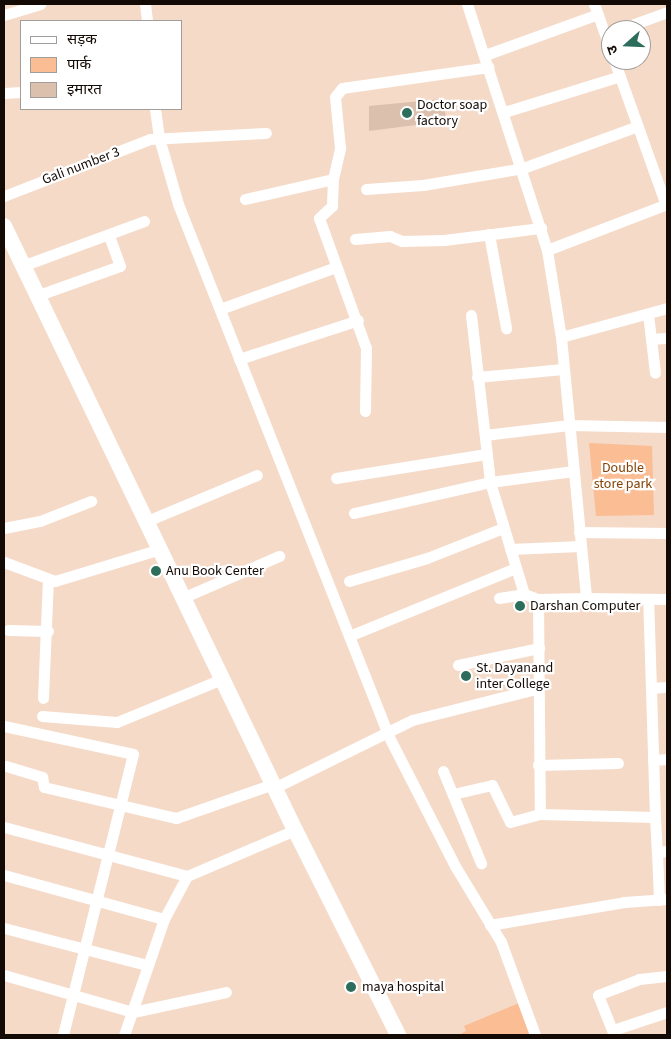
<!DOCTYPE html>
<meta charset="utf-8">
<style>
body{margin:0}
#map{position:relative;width:671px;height:1039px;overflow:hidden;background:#f5dac8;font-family:"Source Sans 3","Noto Sans Devanagari",sans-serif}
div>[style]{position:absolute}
.green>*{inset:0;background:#fabd94}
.building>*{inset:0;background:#dbc0ae}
.street>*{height:11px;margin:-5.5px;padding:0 5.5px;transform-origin:5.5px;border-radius:5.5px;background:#fff}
.secondary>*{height:16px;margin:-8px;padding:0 8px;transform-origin:8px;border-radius:8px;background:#fff}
.dots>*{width:14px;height:14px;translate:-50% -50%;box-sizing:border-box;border:2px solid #fff;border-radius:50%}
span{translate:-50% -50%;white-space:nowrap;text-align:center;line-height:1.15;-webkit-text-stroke:4.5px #fff;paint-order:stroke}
.poi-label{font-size:14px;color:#130a05}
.left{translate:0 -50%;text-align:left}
.street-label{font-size:14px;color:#130a05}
.park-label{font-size:14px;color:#844305}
.frame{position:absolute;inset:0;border:5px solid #130a05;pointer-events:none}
.legend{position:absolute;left:20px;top:20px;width:162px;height:90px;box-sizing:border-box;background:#fff;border:1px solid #a19d9b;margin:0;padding:6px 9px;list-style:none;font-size:15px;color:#130a05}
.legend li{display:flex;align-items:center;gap:10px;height:25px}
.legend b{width:25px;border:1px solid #a19d9b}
.north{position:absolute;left:601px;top:20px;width:50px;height:50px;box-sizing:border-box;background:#fff;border:1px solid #a19d9b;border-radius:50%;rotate:250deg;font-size:14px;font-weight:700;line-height:20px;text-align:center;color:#130a05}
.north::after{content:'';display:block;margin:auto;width:18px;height:22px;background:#2d6d5b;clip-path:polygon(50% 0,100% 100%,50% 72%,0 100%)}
</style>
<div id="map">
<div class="green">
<i style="clip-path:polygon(589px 443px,652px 446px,654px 515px,596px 516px)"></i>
<i style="clip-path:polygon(519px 1003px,530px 1035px,459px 1035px,466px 1031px,464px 1026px)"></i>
</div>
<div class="building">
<i style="clip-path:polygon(442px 99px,447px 121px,369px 131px,369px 106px)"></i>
</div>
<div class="street">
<i style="left:145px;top:4px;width:17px;rotate:83deg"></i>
<i style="left:467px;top:4px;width:259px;rotate:72deg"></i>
<i style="left:547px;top:250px;width:88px;rotate:80.9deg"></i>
<i style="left:561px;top:337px;width:262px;rotate:84.5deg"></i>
<i style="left:586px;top:598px;width:81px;rotate:0.7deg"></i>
<i style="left:594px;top:4px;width:50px;rotate:70.1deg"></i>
<i style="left:4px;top:15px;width:38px;rotate:-17deg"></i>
<i style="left:618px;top:30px;width:52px;rotate:-20.2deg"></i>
<i style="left:485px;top:55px;width:120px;rotate:-19.9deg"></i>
<i style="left:614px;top:60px;width:154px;rotate:70.3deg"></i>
<i style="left:4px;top:93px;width:17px;rotate:-3deg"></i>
<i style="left:155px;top:109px;width:29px;rotate:82deg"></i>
<i style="left:159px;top:138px;width:69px;rotate:73.9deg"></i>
<i style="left:178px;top:204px;width:573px;rotate:68.4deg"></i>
<i style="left:389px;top:737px;width:145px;rotate:62.9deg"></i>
<i style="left:455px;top:866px;width:89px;rotate:58.8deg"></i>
<i style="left:501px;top:942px;width:99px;rotate:69.9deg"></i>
<i style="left:504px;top:112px;width:121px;rotate:-17.2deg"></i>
<i style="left:366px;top:189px;width:57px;rotate:-4deg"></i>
<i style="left:423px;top:185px;width:101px;rotate:-9.6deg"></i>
<i style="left:523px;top:168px;width:122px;rotate:-20.1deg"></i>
<i style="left:4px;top:196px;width:157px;rotate:-21.3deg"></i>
<i style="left:150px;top:139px;width:116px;rotate:-3deg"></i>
<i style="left:245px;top:199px;width:90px;rotate:-12.8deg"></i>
<i style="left:489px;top:234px;width:96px;rotate:79.7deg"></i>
<i style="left:355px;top:239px;width:35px;rotate:-5deg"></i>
<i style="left:390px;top:236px;width:13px;rotate:23deg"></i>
<i style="left:402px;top:241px;width:42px;rotate:-1.4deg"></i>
<i style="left:444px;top:240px;width:98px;rotate:-7.1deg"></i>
<i style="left:547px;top:250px;width:129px;rotate:-21deg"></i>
<i style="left:22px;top:266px;width:130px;rotate:-20.2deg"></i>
<i style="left:36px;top:296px;width:89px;rotate:-19.7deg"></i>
<i style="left:120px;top:266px;width:33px;rotate:-110deg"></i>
<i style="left:220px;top:309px;width:123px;rotate:-19.9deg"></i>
<i style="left:648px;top:314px;width:59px;rotate:83.2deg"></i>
<i style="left:471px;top:315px;width:168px;rotate:83.5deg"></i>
<i style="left:490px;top:482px;width:117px;rotate:73.1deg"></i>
<i style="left:561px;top:337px;width:110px;rotate:-15.3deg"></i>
<i style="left:651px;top:339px;width:16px;rotate:-4deg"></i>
<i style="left:239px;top:359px;width:125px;rotate:-18.1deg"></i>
<i style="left:477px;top:377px;width:86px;rotate:-5.3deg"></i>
<i style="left:365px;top:411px;width:63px;rotate:-89.1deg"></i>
<i style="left:366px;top:348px;width:138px;rotate:-109.9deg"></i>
<i style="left:319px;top:218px;width:18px;rotate:-43deg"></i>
<i style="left:332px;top:206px;width:27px;rotate:-88deg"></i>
<i style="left:333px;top:179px;width:32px;rotate:-77deg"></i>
<i style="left:340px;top:148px;width:51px;rotate:-95.6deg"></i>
<i style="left:335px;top:97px;width:11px;rotate:-52deg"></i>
<i style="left:342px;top:88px;width:148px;rotate:-8.1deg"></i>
<i style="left:485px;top:435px;width:85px;rotate:-6.8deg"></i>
<i style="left:569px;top:425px;width:98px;rotate:1.2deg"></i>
<i style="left:336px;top:478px;width:152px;rotate:-9.1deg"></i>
<i style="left:354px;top:513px;width:139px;rotate:-12.8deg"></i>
<i style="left:490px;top:482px;width:84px;rotate:-7.5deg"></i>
<i style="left:147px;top:521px;width:119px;rotate:-22.7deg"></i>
<i style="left:4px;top:528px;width:37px;rotate:-11deg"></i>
<i style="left:40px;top:521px;width:55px;rotate:-21.4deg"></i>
<i style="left:579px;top:532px;width:88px;rotate:0.7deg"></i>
<i style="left:510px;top:549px;width:71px;rotate:-2.4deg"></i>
<i style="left:4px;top:562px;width:54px;rotate:20.4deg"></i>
<i style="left:55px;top:581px;width:110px;rotate:-16.9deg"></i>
<i style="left:349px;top:581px;width:81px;rotate:-16.4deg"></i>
<i style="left:427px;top:558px;width:82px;rotate:-21.5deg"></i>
<i style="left:182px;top:598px;width:106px;rotate:-23.4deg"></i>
<i style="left:499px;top:598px;width:25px;rotate:-9deg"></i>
<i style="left:524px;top:594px;width:15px;rotate:20deg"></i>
<i style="left:538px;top:599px;width:48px;rotate:-1.2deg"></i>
<i style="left:538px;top:599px;width:215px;rotate:89.5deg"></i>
<i style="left:8px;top:630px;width:40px;rotate:1.4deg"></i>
<i style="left:349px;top:636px;width:180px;rotate:-22.2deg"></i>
<i style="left:458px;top:665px;width:83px;rotate:-11.9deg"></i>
<i style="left:651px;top:688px;width:16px;rotate:-4deg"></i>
<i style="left:43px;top:698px;width:118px;rotate:-87.6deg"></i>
<i style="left:42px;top:716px;width:75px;rotate:4.6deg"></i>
<i style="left:117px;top:722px;width:113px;rotate:-22.3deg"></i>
<i style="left:4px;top:726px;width:132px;rotate:12.2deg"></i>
<i style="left:133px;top:754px;width:290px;rotate:104deg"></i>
<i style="left:653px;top:760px;width:14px;rotate:-4deg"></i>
<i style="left:538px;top:765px;width:80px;rotate:-1.4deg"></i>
<i style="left:6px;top:766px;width:38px;rotate:17deg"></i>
<i style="left:42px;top:777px;width:10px;rotate:79deg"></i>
<i style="left:44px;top:787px;width:136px;rotate:13.2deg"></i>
<i style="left:176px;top:818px;width:103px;rotate:-19.3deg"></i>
<i style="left:443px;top:771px;width:100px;rotate:67.6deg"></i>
<i style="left:274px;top:788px;width:154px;rotate:-26.2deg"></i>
<i style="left:412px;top:720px;width:131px;rotate:-14.1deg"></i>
<i style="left:453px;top:794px;width:40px;rotate:-13deg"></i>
<i style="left:492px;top:785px;width:41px;rotate:64.1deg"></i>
<i style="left:510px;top:822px;width:31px;rotate:-15deg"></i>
<i style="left:540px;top:814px;width:115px;rotate:1.5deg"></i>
<i style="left:655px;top:817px;width:218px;rotate:-91.8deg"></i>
<i style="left:655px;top:817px;width:35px;rotate:87deg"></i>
<i style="left:657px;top:852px;width:10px;rotate:-6deg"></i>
<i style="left:4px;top:827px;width:189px;rotate:15deg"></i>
<i style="left:187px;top:876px;width:49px;rotate:118.1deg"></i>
<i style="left:164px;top:919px;width:123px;rotate:109deg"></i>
<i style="left:657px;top:852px;width:48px;rotate:87.6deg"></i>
<i style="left:4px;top:875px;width:166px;rotate:15.4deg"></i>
<i style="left:187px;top:876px;width:117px;rotate:-23.1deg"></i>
<i style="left:490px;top:925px;width:136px;rotate:-9.7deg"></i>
<i style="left:624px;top:902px;width:43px;rotate:-4deg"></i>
<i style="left:4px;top:928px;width:148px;rotate:14.5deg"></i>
<i style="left:4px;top:975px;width:134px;rotate:16deg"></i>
<i style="left:133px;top:1012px;width:95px;rotate:-12.1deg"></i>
<i style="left:613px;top:1030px;width:57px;rotate:-18.4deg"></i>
<i style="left:614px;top:1035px;width:43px;rotate:-111.8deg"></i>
<i style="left:598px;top:995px;width:44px;rotate:-21.3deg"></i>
<i style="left:639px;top:979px;width:28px;rotate:-6deg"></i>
</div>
<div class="secondary">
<i style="left:4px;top:226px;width:670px;rotate:64.28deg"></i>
<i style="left:295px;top:830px;width:229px;rotate:63.3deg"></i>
</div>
<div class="dots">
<i style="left:407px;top:113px;background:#2d6d5b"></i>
<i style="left:156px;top:571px;background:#2d6d5b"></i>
<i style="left:520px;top:606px;background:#2d6d5b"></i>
<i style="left:466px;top:676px;background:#2d6d5b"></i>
<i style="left:351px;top:987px;background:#2d6d5b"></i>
</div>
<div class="poi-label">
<span class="left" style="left:417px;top:113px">Doctor soap<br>factory</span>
<span class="left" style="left:166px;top:571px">Anu Book Center</span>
<span class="left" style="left:530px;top:606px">Darshan Computer</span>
<span class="left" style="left:476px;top:676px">St. Dayanand<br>inter College</span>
<span class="left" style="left:362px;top:987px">maya hospital</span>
</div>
<div class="street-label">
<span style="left:81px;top:166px;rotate:-21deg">Gali number 3</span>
</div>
<div class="park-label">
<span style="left:623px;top:476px">Double<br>store park</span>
</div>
<div class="frame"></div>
<ul class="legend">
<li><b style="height:6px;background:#fff"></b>सड़क</li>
<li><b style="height:14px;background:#fabd94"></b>पार्क</li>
<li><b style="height:14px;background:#dbc0ae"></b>इमारत</li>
</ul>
<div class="north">उ</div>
</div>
